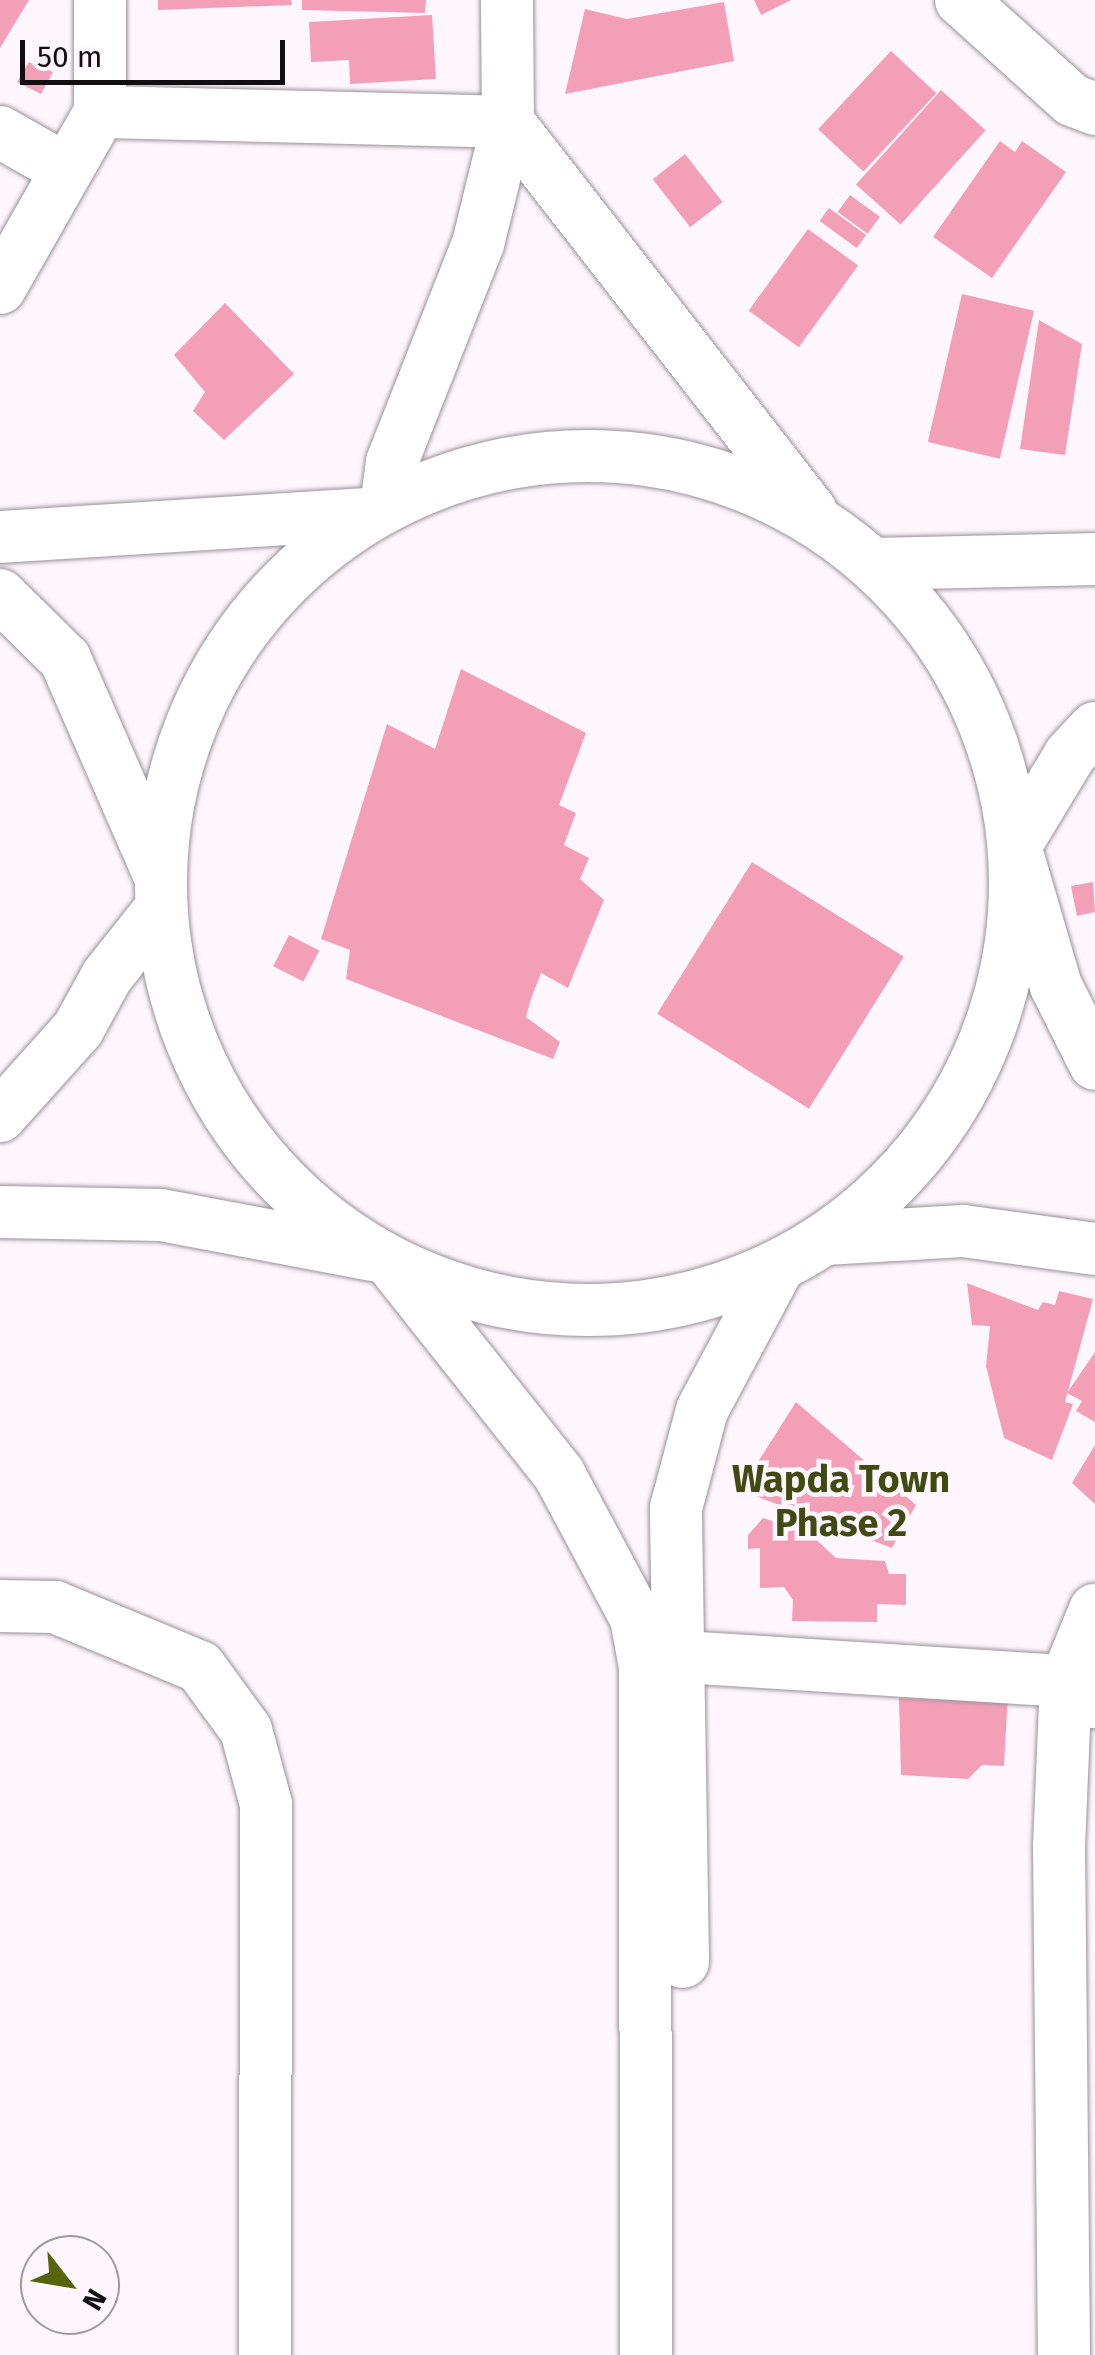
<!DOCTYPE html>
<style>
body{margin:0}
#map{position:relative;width:1095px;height:2355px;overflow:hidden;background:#fef6fd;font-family:"Fira Sans",sans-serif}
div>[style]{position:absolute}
.building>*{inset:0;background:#f39fb7;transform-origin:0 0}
.roads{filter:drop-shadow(0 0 2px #999198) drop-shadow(0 0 2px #999198)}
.minor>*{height:52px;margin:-26px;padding:0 26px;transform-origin:26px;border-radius:26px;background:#fff}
.minor>.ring{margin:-26px;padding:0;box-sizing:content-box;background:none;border:52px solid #fff;border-radius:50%}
span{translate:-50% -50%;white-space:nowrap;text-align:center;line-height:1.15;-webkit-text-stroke:9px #fef6fd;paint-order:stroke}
.district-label{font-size:38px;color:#404b12;font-weight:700}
.north{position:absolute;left:20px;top:2235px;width:100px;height:100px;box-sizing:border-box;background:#fef6fd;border:2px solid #a09a9f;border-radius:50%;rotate:121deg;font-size:28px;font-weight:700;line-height:40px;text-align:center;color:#120f11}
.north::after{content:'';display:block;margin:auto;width:35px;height:45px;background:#56650b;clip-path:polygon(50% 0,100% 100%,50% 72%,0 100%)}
.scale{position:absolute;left:20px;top:40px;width:265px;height:45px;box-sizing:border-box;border:5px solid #120f11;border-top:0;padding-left:12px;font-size:30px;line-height:35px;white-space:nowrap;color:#120f11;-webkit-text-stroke:8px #fef6fd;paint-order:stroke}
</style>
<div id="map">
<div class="building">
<i style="clip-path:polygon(0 0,29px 0,0 48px)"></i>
<i style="clip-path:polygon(158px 0,291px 0,292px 5px,158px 10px)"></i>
<i style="clip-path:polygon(302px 0,426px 0,425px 13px,302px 10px)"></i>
<i style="clip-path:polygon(754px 0,791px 0,761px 15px)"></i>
<i style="clip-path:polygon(724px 2px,734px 61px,565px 94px,585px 9px,627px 19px)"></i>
<i style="clip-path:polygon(432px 15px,436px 79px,350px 84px,349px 60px,311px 62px,309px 22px)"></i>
<i style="left:891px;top:51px;width:62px;height:107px;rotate:43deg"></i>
<i style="clip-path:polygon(29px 62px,53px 72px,41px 94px,17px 82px)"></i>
<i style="left:941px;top:90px;width:60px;height:127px;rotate:42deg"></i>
<i style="clip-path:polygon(1000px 141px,1015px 152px,1022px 141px,1066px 172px,992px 278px,933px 237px)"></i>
<i style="left:685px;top:154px;width:61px;height:41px;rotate:52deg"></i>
<i style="left:850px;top:195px;width:37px;height:21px;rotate:36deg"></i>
<i style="left:829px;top:208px;width:46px;height:16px;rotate:36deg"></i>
<i style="left:808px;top:229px;width:62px;height:101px;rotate:36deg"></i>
<i style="left:962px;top:294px;width:74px;height:152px;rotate:13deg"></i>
<i style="clip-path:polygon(225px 303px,294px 374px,224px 440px,193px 411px,205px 392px,174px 355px)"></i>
<i style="clip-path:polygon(1039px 320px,1082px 344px,1065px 455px,1020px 449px)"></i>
<i style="clip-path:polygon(461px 669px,586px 733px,559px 805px,576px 813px,564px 845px,589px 858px,580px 879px,604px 900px,568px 988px,541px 973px,531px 999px,526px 1017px,560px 1042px,553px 1059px,346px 979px,350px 950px,321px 939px,387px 724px,435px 749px)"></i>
<i style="left:752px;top:862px;width:179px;height:179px;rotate:32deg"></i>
<i style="clip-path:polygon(1093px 882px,1095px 912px,1077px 916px,1071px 886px)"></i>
<i style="left:289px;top:935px;width:34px;height:35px;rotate:27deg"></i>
<i style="clip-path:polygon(967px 1283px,1038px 1310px,1043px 1302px,1055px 1305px,1059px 1291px,1093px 1299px,1065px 1402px,1073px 1404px,1052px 1460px,1004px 1438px,986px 1366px,990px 1326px,972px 1325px)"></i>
<i style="clip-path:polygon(1095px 1352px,1095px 1422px,1076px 1411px,1082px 1401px,1067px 1393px)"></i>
<i style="clip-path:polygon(796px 1402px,916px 1505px,892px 1548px,740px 1490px)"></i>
<i style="clip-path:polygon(1095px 1445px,1095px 1504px,1072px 1483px)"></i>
<i style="clip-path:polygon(763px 1518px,809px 1533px,836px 1558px,885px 1561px,889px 1574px,906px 1574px,906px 1605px,877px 1604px,877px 1622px,792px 1621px,793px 1600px,784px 1587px,760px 1588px,760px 1548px,748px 1549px,748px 1535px)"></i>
<i style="clip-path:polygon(1008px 1694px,1004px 1766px,982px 1765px,968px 1779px,901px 1775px,899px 1698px,998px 1702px)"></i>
</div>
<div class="roads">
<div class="minor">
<i style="left:961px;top:0;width:149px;rotate:42deg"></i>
<i style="left:1072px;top:100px;width:25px;rotate:21deg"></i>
<i style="left:100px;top:112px;width:408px;rotate:1.4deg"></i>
<i style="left:508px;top:122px;width:493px;rotate:52.1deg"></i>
<i style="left:0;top:132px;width:75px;rotate:29.6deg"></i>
<i style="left:0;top:288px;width:202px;rotate:-60.4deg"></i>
<i style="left:100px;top:112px;width:112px;rotate:-90deg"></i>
<i class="ring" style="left:161px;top:456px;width:802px;height:802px"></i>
<i style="left:386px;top:506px;width:44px;rotate:-82.2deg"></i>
<i style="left:392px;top:462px;width:234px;rotate:-68.5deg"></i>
<i style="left:478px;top:244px;width:126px;rotate:-76.2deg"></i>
<i style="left:508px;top:122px;width:122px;rotate:-90.5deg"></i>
<i style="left:0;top:537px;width:369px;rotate:-3.6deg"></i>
<i style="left:876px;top:564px;width:219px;rotate:-1.3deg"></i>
<i style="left:0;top:595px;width:91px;rotate:44.6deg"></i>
<i style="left:65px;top:659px;width:237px;rotate:66.4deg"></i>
<i style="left:1095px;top:728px;width:37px;rotate:133deg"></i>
<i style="left:1070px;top:755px;width:106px;rotate:121.1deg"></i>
<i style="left:1015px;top:846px;width:146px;rotate:73.7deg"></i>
<i style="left:1056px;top:986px;width:87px;rotate:63.4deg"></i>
<i style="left:0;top:1116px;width:117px;rotate:-48.1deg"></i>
<i style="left:78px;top:1029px;width:60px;rotate:-61.3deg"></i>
<i style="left:107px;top:976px;width:87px;rotate:-51.5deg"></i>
<i style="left:0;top:1212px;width:161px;rotate:1.1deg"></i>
<i style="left:161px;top:1215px;width:215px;rotate:10.7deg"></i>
<i style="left:825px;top:1239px;width:138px;rotate:-3.3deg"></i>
<i style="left:963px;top:1231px;width:133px;rotate:7.8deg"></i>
<i style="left:395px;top:1267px;width:264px;rotate:51.6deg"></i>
<i style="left:559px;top:1474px;width:163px;rotate:61.9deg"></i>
<i style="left:636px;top:1618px;width:50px;rotate:79.6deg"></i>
<i style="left:645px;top:1667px;width:688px;rotate:89.92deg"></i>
<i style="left:0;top:1606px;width:55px;rotate:1deg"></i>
<i style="left:55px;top:1607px;width:157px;rotate:22.5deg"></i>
<i style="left:200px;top:1667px;width:78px;rotate:53.9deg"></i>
<i style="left:246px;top:1730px;width:77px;rotate:74.9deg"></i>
<i style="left:266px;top:1804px;width:551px;rotate:90.1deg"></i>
<i style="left:652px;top:1665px;width:32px;rotate:-14deg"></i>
<i style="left:683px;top:1657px;width:384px;rotate:3.6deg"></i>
<i style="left:1066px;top:1681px;width:36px;rotate:36deg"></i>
<i style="left:683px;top:1962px;width:454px;rotate:-90.9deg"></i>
<i style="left:676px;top:1508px;width:101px;rotate:-75.1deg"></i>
<i style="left:702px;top:1410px;width:163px;rotate:-61.9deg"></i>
<i style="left:1064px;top:2355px;width:508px;rotate:-90.56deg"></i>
<i style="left:1059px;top:1847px;width:166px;rotate:-87.6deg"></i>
<i style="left:1066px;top:1681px;width:77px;rotate:-67.8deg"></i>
</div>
</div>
<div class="district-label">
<span style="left:841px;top:1502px">Wapda Town<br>Phase 2</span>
</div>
<div class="north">N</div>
<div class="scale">50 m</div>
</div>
